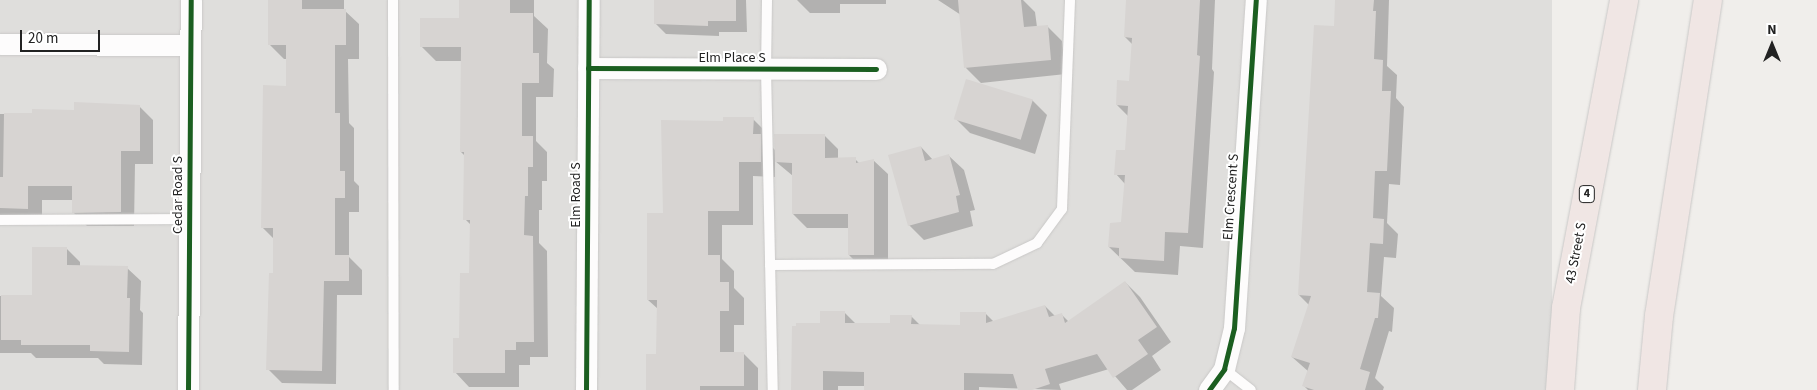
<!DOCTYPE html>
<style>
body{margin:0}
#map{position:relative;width:1817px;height:390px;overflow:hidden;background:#f0eeeb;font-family:"Source Sans 3",sans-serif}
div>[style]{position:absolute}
.residential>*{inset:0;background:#dfdedc;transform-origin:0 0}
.shadow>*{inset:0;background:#0003}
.building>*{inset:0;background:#d7d4d2;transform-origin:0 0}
.roads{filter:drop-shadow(0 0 1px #c9c8c7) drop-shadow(0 0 1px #c9c8c7)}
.service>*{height:10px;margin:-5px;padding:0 5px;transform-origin:5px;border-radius:5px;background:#fdfcfc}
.minor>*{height:21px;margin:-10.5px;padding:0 10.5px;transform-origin:10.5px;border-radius:10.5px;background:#fdfcfc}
.trunk>*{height:28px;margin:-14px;padding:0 14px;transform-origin:14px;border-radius:14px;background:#f0e6e4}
.cycleway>*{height:5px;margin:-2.5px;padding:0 2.5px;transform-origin:2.5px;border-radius:2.5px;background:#1b5e20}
span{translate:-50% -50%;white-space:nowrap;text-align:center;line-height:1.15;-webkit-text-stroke:4px #fff;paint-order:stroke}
.shield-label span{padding:1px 4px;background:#fff;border:1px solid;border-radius:4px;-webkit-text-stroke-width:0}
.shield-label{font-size:12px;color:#222;font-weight:700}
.street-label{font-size:14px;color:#222}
.north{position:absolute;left:1747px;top:20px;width:50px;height:50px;-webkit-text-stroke:4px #fff;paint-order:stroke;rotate:0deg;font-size:14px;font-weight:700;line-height:20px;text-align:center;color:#222}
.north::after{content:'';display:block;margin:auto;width:18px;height:22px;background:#222;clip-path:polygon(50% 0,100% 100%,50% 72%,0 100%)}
.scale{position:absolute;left:20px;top:30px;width:80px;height:22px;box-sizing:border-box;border:2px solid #222;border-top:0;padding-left:6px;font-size:15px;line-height:18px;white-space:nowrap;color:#222;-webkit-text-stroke:4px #fff;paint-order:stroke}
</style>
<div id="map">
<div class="residential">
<i style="left:0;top:0;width:1552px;height:390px"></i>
</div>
<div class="shadow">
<i style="clip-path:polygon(270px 0,344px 0,344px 10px,359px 24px,359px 59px,348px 59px,349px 123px,354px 128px,354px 181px,359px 186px,359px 212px,349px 212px,349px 257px,362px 270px,362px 295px,337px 295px,336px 384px,282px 383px,268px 369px,275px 274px,275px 240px,262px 227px,287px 87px,287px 59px,284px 59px,270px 45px)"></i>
<i style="clip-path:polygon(460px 0,534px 0,534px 16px,548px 29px,547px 63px,554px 69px,553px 97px,536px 97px,536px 141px,547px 152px,547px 181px,542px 181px,542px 210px,539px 210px,539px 243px,547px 251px,548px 357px,530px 357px,530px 365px,519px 365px,519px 387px,469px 387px,455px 372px,470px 274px,471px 225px,465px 219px,465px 156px,461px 152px,462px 61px,436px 61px,421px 46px,460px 19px)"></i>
<i style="clip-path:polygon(655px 0,746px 0,747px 32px,719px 32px,719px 36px,666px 34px,655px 23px)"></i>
<i style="clip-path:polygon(797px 0,886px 0,886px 4px,840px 4px,840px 13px,810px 13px)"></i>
<i style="clip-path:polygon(938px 0,1023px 0,1035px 12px,1037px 27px,1047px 26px,1062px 41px,1066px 74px,981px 83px,966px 68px,961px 15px)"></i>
<i style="clip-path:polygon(1128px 0,1215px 0,1212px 69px,1214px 72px,1203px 248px,1180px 246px,1178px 275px,1135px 272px,1109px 247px,1122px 223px,1125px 184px,1116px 174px,1126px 151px,1128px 116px,1117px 105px,1130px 83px,1133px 45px,1125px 37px)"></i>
<i style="clip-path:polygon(1336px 0,1389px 0,1387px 66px,1397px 75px,1396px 98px,1404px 107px,1400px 185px,1389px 184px,1387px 223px,1398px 234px,1396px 258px,1384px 257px,1381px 296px,1394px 308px,1392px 332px,1389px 331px,1375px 378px,1384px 387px,1383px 390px,1308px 390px,1304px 386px,1309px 372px,1292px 357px,1309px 305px,1299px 295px,1335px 27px)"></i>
<i style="clip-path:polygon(1032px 100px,1047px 115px,1035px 154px,970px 133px,955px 118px)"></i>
<i style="clip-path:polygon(139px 106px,153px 120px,153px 164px,135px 164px,134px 226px,87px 226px,73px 212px,73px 200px,42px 200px,42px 222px,0 221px,0 114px,33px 114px)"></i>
<i style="clip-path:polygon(753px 119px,768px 134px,768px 143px,776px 151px,824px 135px,838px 149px,838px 159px,855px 159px,860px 164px,873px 160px,888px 174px,888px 269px,863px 269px,849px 255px,849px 228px,807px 228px,793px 214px,793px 176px,775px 161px,775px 177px,753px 176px,753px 225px,722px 225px,722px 259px,734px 271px,734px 288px,744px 298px,744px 325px,734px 325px,734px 353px,743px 353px,758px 368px,758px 390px,647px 390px,657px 355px,658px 309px,648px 300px,664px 214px,724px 122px)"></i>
<i style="clip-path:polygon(921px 147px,933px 160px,949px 156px,964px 170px,975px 210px,970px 211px,973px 226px,924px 240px,909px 225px)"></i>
<i style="clip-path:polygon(66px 248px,80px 262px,80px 267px,127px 268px,141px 281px,140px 310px,143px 313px,142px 365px,104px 364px,98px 358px,36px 358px,31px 353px,0 353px,0 296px,33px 296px)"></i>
<i style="clip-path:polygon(1125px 282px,1140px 297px,1171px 342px,1152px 356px,1161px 370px,1132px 390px,1127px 390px,1109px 369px,1059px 384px,1061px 390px,979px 387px,979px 390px,865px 390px,865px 386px,838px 386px,838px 390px,792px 390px,821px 325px,844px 312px,856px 324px,891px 324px,911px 316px,921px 326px,961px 327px,986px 314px,994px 322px,1045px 306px,1055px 316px,1061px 314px,1069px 322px)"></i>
</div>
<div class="building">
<i style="clip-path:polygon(268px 0,302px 0,302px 9px,346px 9px,346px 45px,335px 45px,335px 113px,340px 113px,340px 171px,345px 171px,345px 198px,335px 198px,335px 255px,349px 255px,349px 281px,324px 281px,322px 371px,266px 370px,269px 273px,273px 273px,273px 228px,261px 228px,263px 85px,286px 86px,286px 45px,268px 45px)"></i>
<i style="clip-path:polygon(459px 0,510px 0,510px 13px,533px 13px,533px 53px,539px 53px,539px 83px,522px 83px,522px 136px,533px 136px,533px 167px,528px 167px,528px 196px,525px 196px,524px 235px,533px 236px,534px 342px,516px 342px,516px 350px,505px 350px,505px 373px,453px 373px,453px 338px,459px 338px,460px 273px,469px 273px,470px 220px,463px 220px,464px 152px,460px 152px,461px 47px,420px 47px,420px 18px,459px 18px)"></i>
<i style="clip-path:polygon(654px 0,736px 0,736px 21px,708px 21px,708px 26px,654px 24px)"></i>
<i style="clip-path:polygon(958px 0,1021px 0,1024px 27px,1048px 25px,1051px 60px,964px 68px)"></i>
<i style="clip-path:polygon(1126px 0,1200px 0,1197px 55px,1200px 56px,1188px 233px,1165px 232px,1164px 261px,1119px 258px,1119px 248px,1108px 247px,1110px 223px,1121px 222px,1125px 175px,1114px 175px,1116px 150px,1125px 150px,1128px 106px,1116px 105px,1117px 80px,1129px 81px,1132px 38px,1124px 37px)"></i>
<i style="clip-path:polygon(1335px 0,1374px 0,1373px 11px,1376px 11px,1374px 59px,1383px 60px,1382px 91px,1391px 91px,1387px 171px,1375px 171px,1373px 218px,1384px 219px,1383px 244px,1370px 243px,1367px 292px,1380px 293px,1378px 318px,1375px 318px,1360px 369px,1370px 372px,1365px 390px,1314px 390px,1302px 386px,1310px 363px,1291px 357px,1311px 296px,1298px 295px,1314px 25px,1334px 26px)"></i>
<i style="left:966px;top:79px;width:70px;height:42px;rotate:17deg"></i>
<i style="clip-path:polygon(74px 102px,140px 105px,140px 151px,121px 151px,121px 212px,72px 213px,72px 186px,28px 186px,28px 209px,0 208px,0 177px,3px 177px,4px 113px,32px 113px,32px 109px,74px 110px)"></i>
<i style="clip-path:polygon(723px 117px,754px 117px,753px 134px,761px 134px,761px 162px,739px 162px,739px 211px,708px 211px,708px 255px,720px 255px,720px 282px,729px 282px,729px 311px,720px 311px,720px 352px,744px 352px,744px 386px,700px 386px,700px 390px,646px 390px,646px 354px,656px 354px,657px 300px,647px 300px,647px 213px,663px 213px,661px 120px,723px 121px)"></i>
<i style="clip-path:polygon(774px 134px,825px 134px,825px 158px,856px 157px,856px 163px,874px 159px,874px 255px,848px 255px,848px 214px,792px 214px,792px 163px,775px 162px)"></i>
<i style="clip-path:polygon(921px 146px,925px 161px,949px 154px,960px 195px,956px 196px,959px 212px,908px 226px,888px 155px)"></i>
<i style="clip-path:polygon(32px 247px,67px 247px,67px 265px,128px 266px,127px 298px,130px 298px,129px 352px,90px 351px,90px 345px,21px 345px,21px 340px,1px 340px,1px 295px,32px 295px)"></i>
<i style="clip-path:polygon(1125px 281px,1157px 327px,1138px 340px,1148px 354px,1113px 378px,1097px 354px,1045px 369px,1050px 384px,1032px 390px,1018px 390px,1013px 374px,964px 373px,964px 390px,864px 390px,864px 372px,823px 371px,823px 390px,791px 390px,792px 326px,796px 326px,796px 323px,820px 323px,820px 311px,845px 311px,845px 323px,890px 323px,890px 315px,912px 315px,911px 324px,960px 325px,960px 312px,986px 312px,986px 323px,1045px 305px,1049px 317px,1062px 313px,1065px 323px)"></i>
</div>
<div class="roads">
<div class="service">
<i style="left:393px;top:0;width:390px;rotate:89.9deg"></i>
<i style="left:767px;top:0;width:69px;rotate:90.8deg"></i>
<i style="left:766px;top:69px;width:321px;rotate:88.8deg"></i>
<i style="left:0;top:220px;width:189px;rotate:-0.3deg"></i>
<i style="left:770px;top:265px;width:223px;rotate:-0.3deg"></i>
<i style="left:993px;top:264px;width:49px;rotate:-25.5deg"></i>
<i style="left:1037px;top:243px;width:42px;rotate:-53.7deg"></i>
<i style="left:1062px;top:209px;width:209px;rotate:-87.8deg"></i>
<i style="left:1224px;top:369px;width:34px;rotate:38deg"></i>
</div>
<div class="minor">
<i style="left:0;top:44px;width:190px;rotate:0.3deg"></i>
<i style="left:588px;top:68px;width:288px;rotate:0.2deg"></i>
<i style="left:188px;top:390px;width:390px;rotate:-89.6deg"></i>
<i style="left:586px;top:390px;width:390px;rotate:-89.6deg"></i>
<i style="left:1209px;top:390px;width:26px;rotate:-54deg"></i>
<i style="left:1224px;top:369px;width:42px;rotate:-76.3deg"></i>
<i style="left:1234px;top:328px;width:329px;rotate:-86.2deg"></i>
</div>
<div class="trunk">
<i style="left:1560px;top:390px;width:82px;rotate:-85.8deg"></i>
<i style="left:1566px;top:308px;width:313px;rotate:-79.3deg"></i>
<i style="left:1652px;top:390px;width:74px;rotate:-84.6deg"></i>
<i style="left:1659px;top:316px;width:320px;rotate:-81.2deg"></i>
</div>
</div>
<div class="cycleway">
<i style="left:588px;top:68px;width:288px;rotate:0.2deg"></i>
<i style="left:188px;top:390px;width:390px;rotate:-89.6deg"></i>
<i style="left:586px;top:390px;width:390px;rotate:-89.6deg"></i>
<i style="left:1209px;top:390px;width:26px;rotate:-54deg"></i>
<i style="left:1224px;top:369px;width:42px;rotate:-76.3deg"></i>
<i style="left:1234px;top:328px;width:329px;rotate:-86.2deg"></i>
</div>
<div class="shield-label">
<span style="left:1587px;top:194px">4</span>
</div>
<div class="street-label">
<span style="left:732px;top:58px">Elm Place S</span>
<span style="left:178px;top:195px;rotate:-90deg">Cedar Road S</span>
<span style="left:576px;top:195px;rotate:-90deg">Elm Road S</span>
<span style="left:1231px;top:197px;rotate:-86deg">Elm Crescent S</span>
<span style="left:1576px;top:253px;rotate:-79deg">43 Street S</span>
</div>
<div class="north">N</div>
<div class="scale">20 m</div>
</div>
